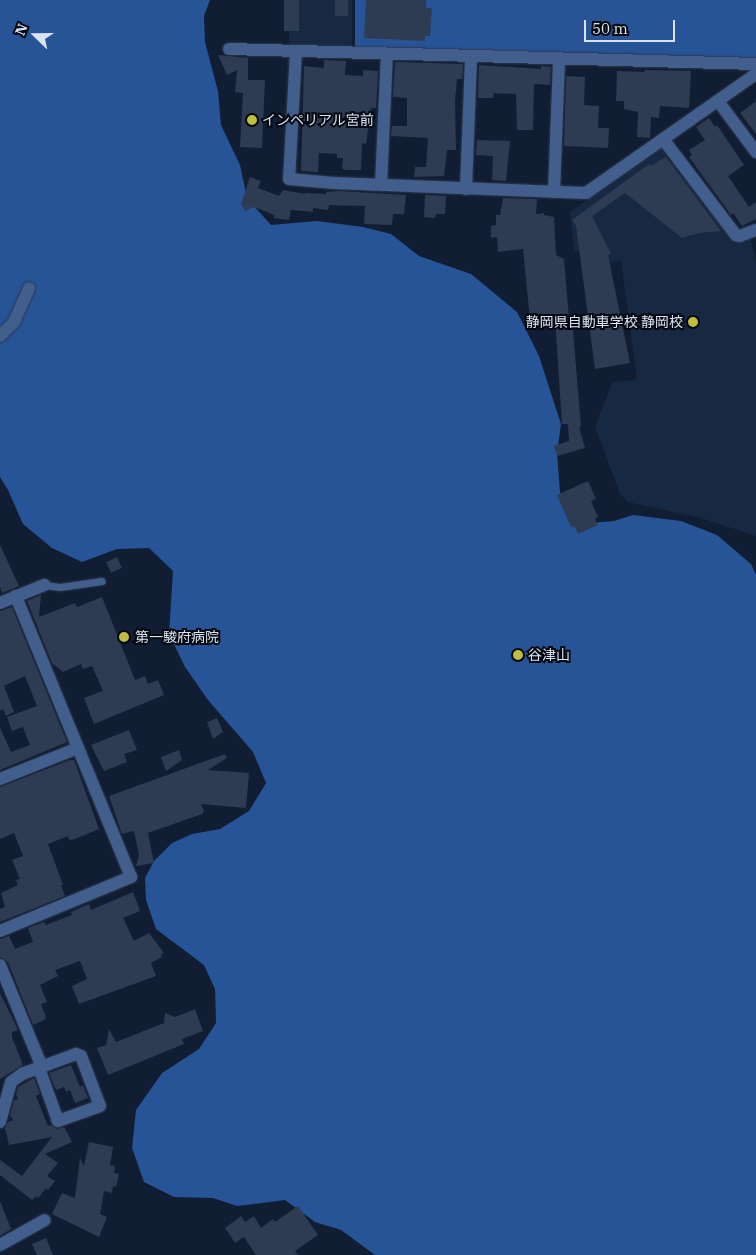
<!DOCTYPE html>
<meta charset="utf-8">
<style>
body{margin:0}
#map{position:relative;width:756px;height:1255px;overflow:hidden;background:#101d32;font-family:"IBM Plex Serif","Noto Sans JP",serif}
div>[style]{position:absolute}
.built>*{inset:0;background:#172842;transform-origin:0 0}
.forest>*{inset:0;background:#275397}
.building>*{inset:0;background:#2e3c53;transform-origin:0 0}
.roads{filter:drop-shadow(0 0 1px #2c394d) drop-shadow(0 0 1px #2c394d)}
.lane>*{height:7px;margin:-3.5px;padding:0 3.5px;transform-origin:3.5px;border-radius:3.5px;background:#415e8c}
.street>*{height:12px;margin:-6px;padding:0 6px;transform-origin:6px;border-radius:6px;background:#415e8c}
.dots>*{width:14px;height:14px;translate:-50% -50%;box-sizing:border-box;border:2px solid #040810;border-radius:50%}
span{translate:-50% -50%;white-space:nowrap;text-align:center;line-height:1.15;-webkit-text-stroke:4px #040810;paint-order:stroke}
.poi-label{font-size:14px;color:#d9e3f1}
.left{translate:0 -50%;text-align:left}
.right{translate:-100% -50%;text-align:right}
.north{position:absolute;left:10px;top:10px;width:50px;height:50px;-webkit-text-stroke:4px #040810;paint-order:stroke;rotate:292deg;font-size:14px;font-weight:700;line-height:20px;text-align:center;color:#d9e3f1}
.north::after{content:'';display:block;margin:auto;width:18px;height:22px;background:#d9e3f1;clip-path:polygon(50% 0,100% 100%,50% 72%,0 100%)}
.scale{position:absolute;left:584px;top:20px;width:91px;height:22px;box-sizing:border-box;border:2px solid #d9e3f1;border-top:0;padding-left:6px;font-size:15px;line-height:18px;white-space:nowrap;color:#d9e3f1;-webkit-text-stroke:4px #040810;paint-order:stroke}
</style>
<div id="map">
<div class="built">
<i style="left:289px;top:0;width:63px;height:45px"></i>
<i style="clip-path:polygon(662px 147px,726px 231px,750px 237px,756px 262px,756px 536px,701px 518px,628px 502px,620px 494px,595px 427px,612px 383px,637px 379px,621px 261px,595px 264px,589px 250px,574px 251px,570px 212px)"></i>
</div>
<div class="forest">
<i style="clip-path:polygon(0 0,210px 0,204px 16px,205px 42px,218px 91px,221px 125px,240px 165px,247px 198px,271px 225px,317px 221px,363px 227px,391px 234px,419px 256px,471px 274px,517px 312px,539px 356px,561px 424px,557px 453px,560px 492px,573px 515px,591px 523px,614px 521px,633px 515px,681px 521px,717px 535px,751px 564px,756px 575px,756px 1255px,375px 1255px,341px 1230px,315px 1222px,285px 1200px,237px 1206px,213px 1198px,174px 1197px,144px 1182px,132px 1148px,136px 1110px,162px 1073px,199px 1049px,216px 1023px,215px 989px,204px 965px,156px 929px,146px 900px,145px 878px,154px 861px,172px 843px,192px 834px,220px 829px,249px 811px,266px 783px,253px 752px,208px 700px,185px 667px,169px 634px,173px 571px,149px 548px,117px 549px,82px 562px,52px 548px,23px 524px,8px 490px,0 477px)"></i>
<i style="clip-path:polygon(355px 0,756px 0,756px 59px,355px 47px)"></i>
</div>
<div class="building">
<i style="left:284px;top:0;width:15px;height:31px"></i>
<i style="left:335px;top:0;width:13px;height:16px"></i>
<i style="clip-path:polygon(366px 0,426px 0,426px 8px,432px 8px,430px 36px,425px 36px,425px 41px,364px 38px)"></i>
<i style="clip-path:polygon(218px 55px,248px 58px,248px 80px,265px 80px,262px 148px,240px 147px,243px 93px,235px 92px,237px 70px,227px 75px)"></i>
<i style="clip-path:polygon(324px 60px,346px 61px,345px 75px,363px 76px,363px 70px,378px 71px,376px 108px,371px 108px,366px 144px,362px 143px,361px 170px,344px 170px,342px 168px,343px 158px,337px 158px,337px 154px,319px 153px,318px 172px,301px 171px,304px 66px,324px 68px)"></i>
<i style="clip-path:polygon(395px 62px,463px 64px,462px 79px,457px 79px,455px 101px,456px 150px,447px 150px,444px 176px,414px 177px,415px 167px,426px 167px,428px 138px,391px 136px,392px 126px,407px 126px,407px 98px,393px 97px)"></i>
<i style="clip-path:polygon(479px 65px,541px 69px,541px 66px,551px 67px,550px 85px,534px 84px,533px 130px,517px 130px,516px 94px,494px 93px,493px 98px,478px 98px)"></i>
<i style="clip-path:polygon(645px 70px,691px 71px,689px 108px,660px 106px,659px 118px,651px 117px,650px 138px,637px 137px,638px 112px,624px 109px,624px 101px,616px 101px,617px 71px,644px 72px)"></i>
<i style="clip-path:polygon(566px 76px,585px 77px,584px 105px,599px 106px,598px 128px,609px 128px,608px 148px,564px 146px)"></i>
<i style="clip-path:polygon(756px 101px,756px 134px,740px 113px)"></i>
<i style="clip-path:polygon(709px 118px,715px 127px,717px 125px,744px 165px,728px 176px,749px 207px,756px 202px,756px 219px,742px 226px,733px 213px,731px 215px,689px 157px,692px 155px,689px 150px,705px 140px,696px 127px)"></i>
<i style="clip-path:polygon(477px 140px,510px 141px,506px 181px,492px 180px,493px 156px,476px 155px)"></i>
<i style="clip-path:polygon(666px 157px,721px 231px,699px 233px,682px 238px,625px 193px,592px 216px,611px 254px,608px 255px,630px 363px,595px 369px,576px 226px,572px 220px,649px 164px,650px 166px)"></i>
<i style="clip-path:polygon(250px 177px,261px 181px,258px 188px,279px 196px,283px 190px,305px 194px,305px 193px,326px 194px,326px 192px,339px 191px,406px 195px,404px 214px,393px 214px,392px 225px,364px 224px,365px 206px,329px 205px,328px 210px,313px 208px,313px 212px,291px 210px,289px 220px,274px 218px,274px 215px,254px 207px,245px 211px,241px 204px)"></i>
<i style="clip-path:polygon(425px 195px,446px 196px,445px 214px,436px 214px,435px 218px,424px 217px)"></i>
<i style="clip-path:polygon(503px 198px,537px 199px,536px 214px,544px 213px,544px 215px,554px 217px,556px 255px,564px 259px,569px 319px,572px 319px,581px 427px,579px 427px,585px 448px,557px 456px,554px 446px,569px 441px,568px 424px,562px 424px,555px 318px,530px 320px,523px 249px,498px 252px,497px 237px,491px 238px,491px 226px,496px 225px,496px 215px,500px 215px)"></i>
<i style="clip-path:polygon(588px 481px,596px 499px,591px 501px,598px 517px,595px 519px,598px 525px,578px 534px,574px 526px,571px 527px,557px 495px)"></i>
<i style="clip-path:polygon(0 545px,19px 586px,2px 593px,0 587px)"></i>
<i style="left:117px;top:557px;width:12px;height:12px;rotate:66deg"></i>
<i style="clip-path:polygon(41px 595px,39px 617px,75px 603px,77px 607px,102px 597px,135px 680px,145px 676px,148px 684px,158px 680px,164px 695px,94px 724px,84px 698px,103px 691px,92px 666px,83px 669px,81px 664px,63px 672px,52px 663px,27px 601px)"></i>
<i style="clip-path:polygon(12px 607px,67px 742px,0 770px,0 727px,11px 752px,30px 745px,23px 727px,12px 731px,7px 717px,37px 706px,25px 676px,4px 686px,14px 712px,6px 716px,3px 709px,0 711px,0 611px)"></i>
<i style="clip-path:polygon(217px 718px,223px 732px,213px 739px,207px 722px)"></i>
<i style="clip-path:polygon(129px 730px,137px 750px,124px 754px,127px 762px,104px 771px,91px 745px)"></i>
<i style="clip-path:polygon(179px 750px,182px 760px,166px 771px,161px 757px)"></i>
<i style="clip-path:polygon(225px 754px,227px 758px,208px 770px,249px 773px,246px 808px,201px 804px,204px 811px,202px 814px,148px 833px,154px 863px,136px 866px,139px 855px,134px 831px,122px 834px,109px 796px)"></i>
<i style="clip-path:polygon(70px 760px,74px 760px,99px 829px,75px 839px,69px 840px,68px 836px,48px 844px,63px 885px,61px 885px,65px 896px,0 922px,0 909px,5px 907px,1px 893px,18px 885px,16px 880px,20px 879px,12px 860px,23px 856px,14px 833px,0 839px,0 787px)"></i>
<i style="clip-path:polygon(133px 892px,140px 911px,123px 918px,134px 941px,149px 933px,164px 953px,161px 955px,162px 957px,151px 963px,156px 976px,79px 1004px,72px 986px,87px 979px,80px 961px,55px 970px,58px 976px,40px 985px,47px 1002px,41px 1004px,46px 1017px,44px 1020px,33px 1025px,8px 962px,0 957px,0 939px,9px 936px,15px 949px,33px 942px,28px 928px,44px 922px,46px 925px,72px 915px,71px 912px,89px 904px,91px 910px)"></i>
<i style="clip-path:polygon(0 993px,18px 1030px,12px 1032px,12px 1037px,23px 1065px,0 1079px)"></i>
<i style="clip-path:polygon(195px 1009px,203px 1031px,182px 1039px,184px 1044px,108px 1075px,97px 1048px,106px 1045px,109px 1029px,116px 1042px,164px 1023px,165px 1013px,175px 1017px)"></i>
<i style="clip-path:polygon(71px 1065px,80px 1087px,83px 1085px,88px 1098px,75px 1103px,70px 1090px,66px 1092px,64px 1087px,57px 1090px,55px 1088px,49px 1073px)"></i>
<i style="clip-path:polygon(34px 1078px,40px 1094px,36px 1096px,48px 1126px,51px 1125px,57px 1129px,64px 1127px,72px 1142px,45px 1154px,58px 1163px,47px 1176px,55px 1181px,48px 1190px,46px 1188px,38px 1198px,36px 1196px,32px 1200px,0 1175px,0 1160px,22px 1176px,52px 1137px,9px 1145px,5px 1128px,8px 1122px,13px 1120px,10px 1115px,14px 1100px,18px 1099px,16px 1094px,18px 1087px)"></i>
<i style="clip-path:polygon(89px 1142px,113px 1147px,110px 1165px,115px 1166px,114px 1173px,119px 1174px,116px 1187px,113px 1186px,112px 1193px,104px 1191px,100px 1214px,107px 1217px,99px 1237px,52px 1214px,62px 1193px,75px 1198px,80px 1158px,84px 1166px)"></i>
<i style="clip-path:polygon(0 1201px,11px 1229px,0 1236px)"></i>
<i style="clip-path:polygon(298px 1206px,318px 1235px,295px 1251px,298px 1255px,256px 1255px,244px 1237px,235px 1243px,225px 1228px,241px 1216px,245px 1222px,254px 1216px,261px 1228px,273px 1219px,275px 1222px)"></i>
<i style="clip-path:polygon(46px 1238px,53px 1255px,37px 1255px,32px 1244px)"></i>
</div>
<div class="roads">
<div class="lane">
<i style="left:44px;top:585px;width:16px;rotate:7deg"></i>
<i style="left:60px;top:587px;width:42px;rotate:-8.1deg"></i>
</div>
<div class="street">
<i style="left:229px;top:49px;width:527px;rotate:1.63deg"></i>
<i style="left:296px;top:51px;width:128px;rotate:93.1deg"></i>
<i style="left:289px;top:179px;width:45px;rotate:5.1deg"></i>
<i style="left:334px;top:183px;width:252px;rotate:2.3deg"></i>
<i style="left:586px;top:193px;width:208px;rotate:-35deg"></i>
<i style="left:718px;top:101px;width:64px;rotate:53.3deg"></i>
<i style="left:663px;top:139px;width:121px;rotate:52.8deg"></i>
<i style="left:736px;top:235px;width:4px;rotate:14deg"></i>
<i style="left:740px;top:236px;width:17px;rotate:-21deg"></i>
<i style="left:381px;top:185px;width:131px;rotate:-87.4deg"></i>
<i style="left:466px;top:189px;width:132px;rotate:-87.8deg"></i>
<i style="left:554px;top:192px;width:133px;rotate:-87.8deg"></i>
<i style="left:0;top:336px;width:20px;rotate:-45deg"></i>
<i style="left:14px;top:322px;width:37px;rotate:-66deg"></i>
<i style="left:0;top:603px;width:48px;rotate:-22.2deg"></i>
<i style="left:0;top:779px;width:84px;rotate:-21.7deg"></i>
<i style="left:0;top:931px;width:142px;rotate:-22.4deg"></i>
<i style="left:131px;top:877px;width:304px;rotate:-112.3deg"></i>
<i style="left:0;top:965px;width:110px;rotate:67.6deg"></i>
<i style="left:0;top:1122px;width:41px;rotate:-74.6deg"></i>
<i style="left:11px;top:1082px;width:14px;rotate:-36deg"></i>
<i style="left:22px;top:1074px;width:58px;rotate:-20.3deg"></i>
<i style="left:76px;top:1054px;width:5px;rotate:22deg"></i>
<i style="left:81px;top:1056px;width:53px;rotate:69.2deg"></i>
<i style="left:100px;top:1106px;width:45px;rotate:160.3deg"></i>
<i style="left:58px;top:1121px;width:56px;rotate:-109.7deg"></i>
<i style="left:0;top:1245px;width:51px;rotate:-29.1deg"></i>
</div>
</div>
<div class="dots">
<i style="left:252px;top:120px;background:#bfbe41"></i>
<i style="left:693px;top:322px;background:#bfbe41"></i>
<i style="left:124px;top:637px;background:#bfbe41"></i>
<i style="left:518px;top:655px;background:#bfbe41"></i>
</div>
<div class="poi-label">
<span class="left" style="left:262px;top:120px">インペリアル宮前</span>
<span class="right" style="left:683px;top:322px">静岡県自動車学校 静岡校</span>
<span class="left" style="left:135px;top:637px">第一駿府病院</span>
<span class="left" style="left:528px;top:655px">谷津山</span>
</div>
<div class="north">N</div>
<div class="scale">50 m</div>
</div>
